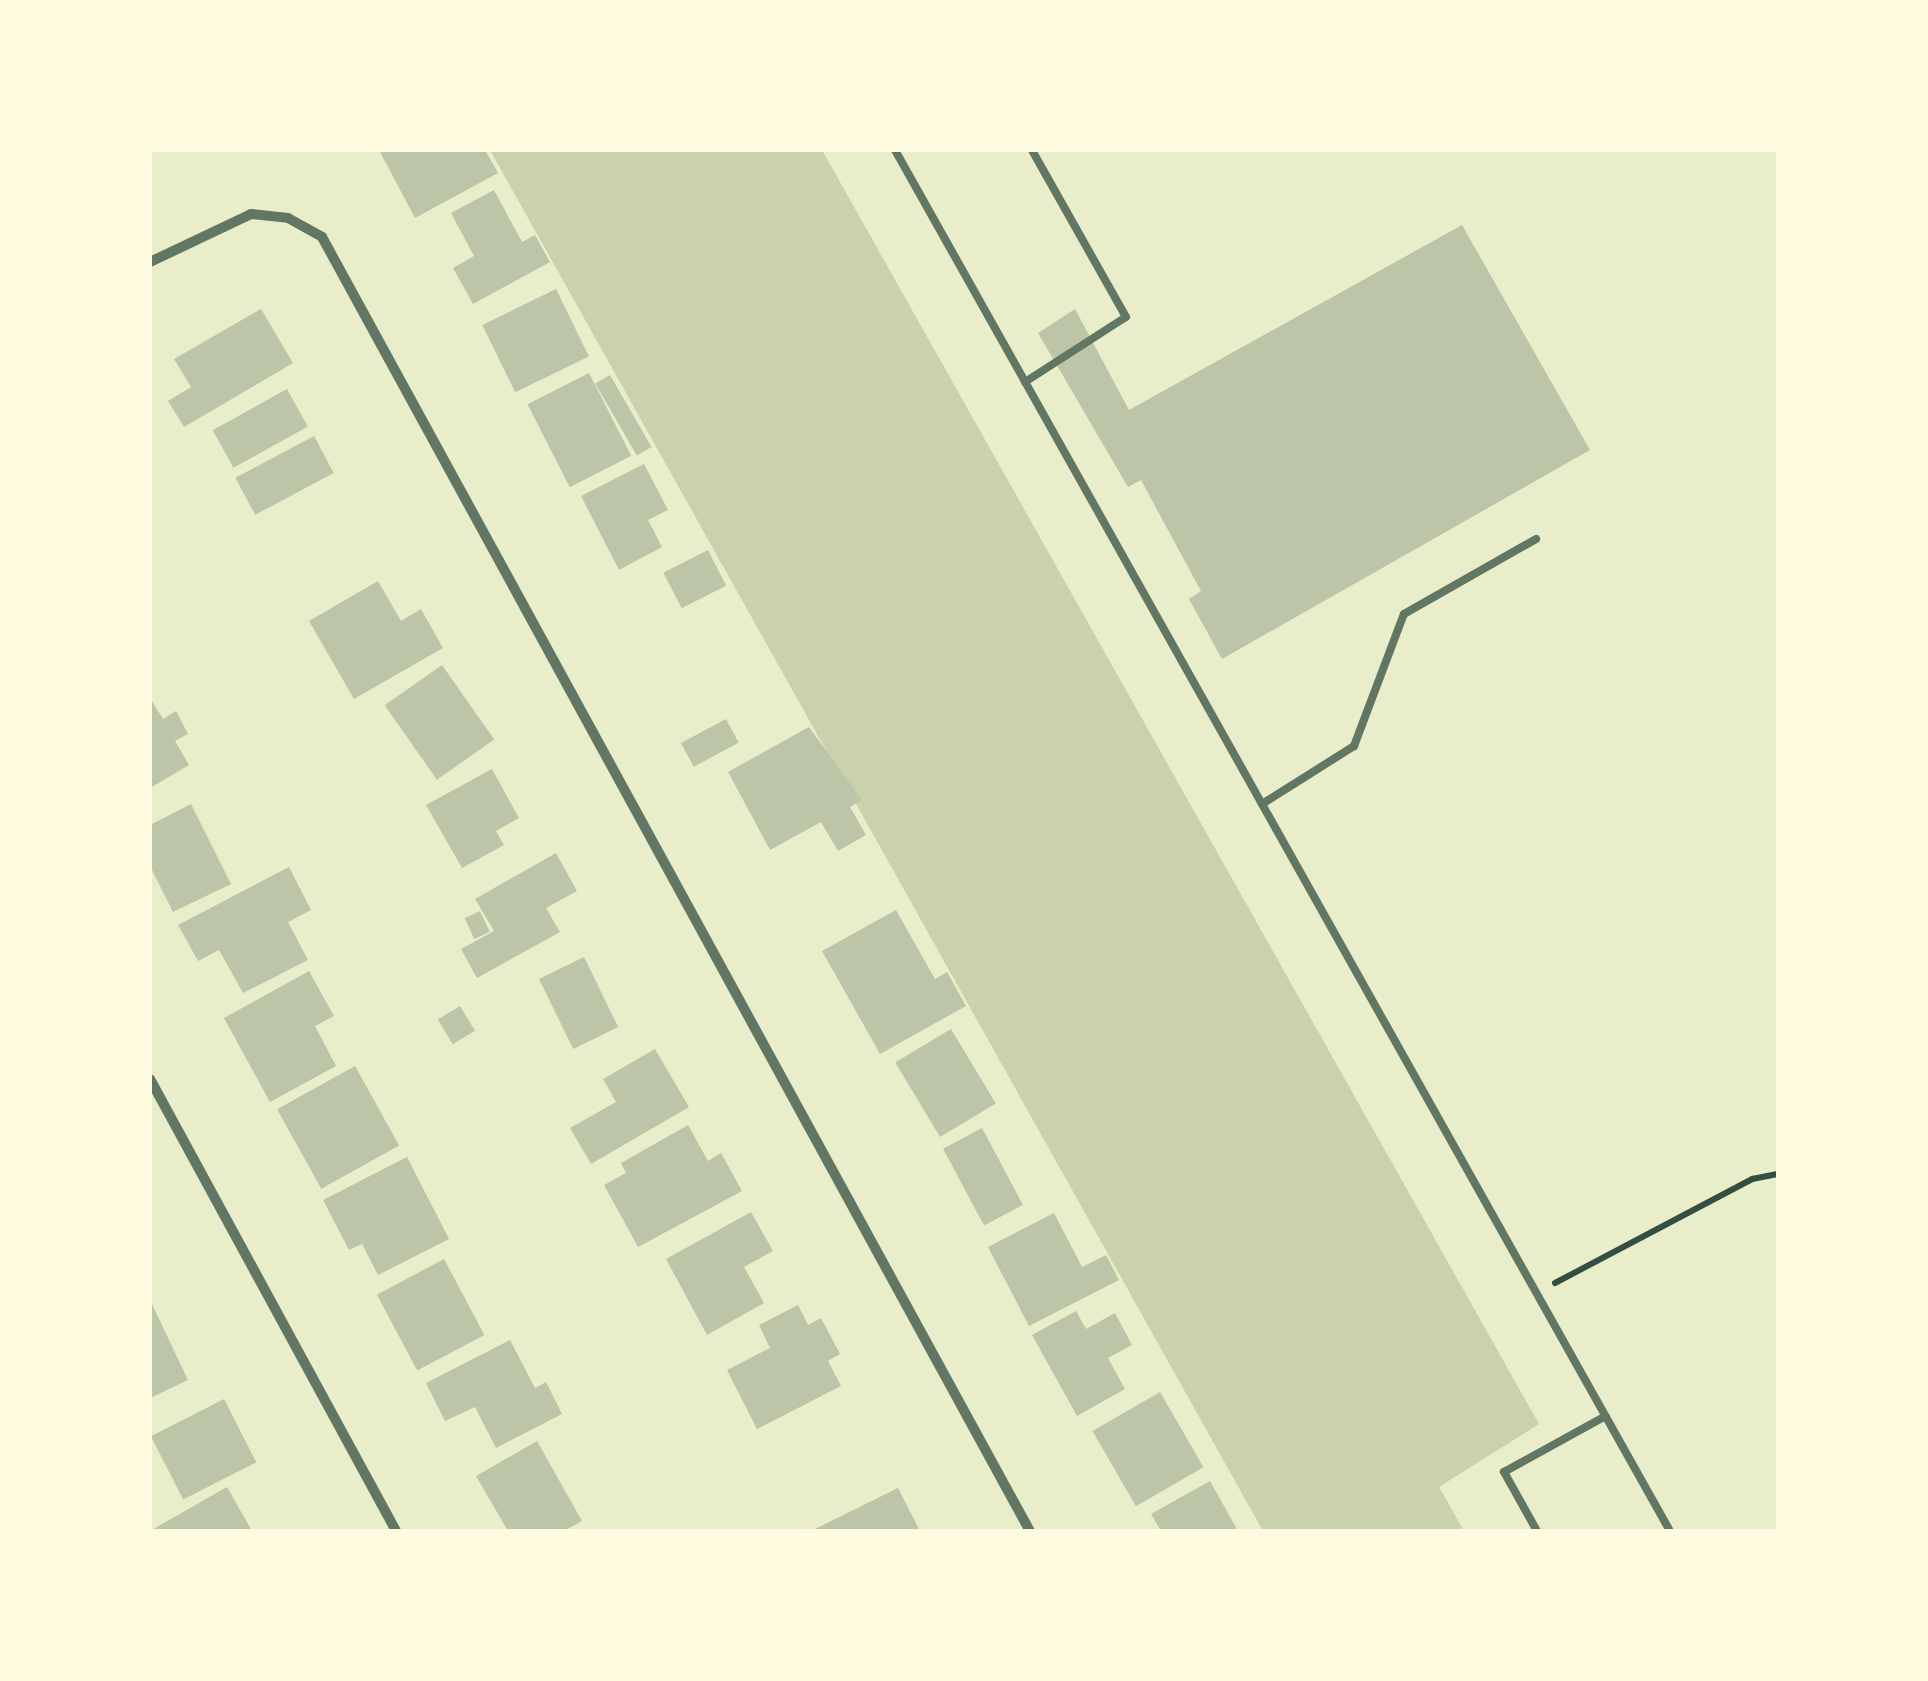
<!DOCTYPE html>
<style>
body{margin:0}
#map{position:relative;width:1928px;height:1681px;overflow:hidden;background:#e9edc9;font-family:"Varela Round",sans-serif}
div>[style]{position:absolute}
.green>*{inset:0;background:#cad2ad}
.building>*{inset:0;background:#bcc5a7;transform-origin:0 0}
.path>*{height:6px;margin:-3px;padding:0 3px;transform-origin:3px;border-radius:3px;background:#344e41}
.service>*{height:8px;margin:-4px;padding:0 4px;transform-origin:4px;border-radius:4px;background:#617663}
.minor>*{height:10px;margin:-5px;padding:0 5px;transform-origin:5px;border-radius:5px;background:#617663}
span{translate:-50% -50%;white-space:nowrap;text-align:center;line-height:1.15;-webkit-text-stroke:9px #fefae0;paint-order:stroke}
.frame{position:absolute;inset:0;border:152px solid #fefae0;pointer-events:none}
</style>
<div id="map">
<div class="green">
<i style="clip-path:polygon(490px 150px,822px 150px,1539px 1424px,1439px 1487px,1464px 1531px,1263px 1531px)"></i>
</div>
<div class="building">
<i style="clip-path:polygon(379px 150px,485px 150px,498px 173px,415px 218px)"></i>
<i style="clip-path:polygon(494px 190px,522px 242px,535px 235px,550px 262px,473px 304px,453px 268px,474px 256px,451px 213px)"></i>
<i style="clip-path:polygon(1462px 225px,1590px 450px,1222px 659px,1189px 599px,1201px 591px,1141px 480px,1128px 487px,1038px 333px,1075px 309px,1129px 410px)"></i>
<i style="left:556px;top:289px;width:75px;height:82px;rotate:64deg"></i>
<i style="clip-path:polygon(261px 309px,293px 363px,184px 427px,168px 401px,191px 387px,174px 359px)"></i>
<i style="left:589px;top:373px;width:93px;height:69px;rotate:63deg"></i>
<i style="left:610px;top:375px;width:83px;height:17px;rotate:60deg"></i>
<i style="left:287px;top:389px;width:43px;height:85px;rotate:61deg"></i>
<i style="left:314px;top:436px;width:42px;height:89px;rotate:62deg"></i>
<i style="clip-path:polygon(644px 464px,668px 510px,648px 520px,662px 547px,619px 570px,581px 496px)"></i>
<i style="left:708px;top:550px;width:40px;height:50px;rotate:63deg"></i>
<i style="clip-path:polygon(378px 581px,401px 621px,421px 609px,443px 648px,354px 699px,309px 621px)"></i>
<i style="left:442px;top:665px;width:91px;height:70px;rotate:55deg"></i>
<i style="clip-path:polygon(150px 698px,163px 719px,176px 711px,188px 734px,175px 741px,189px 765px,150px 788px)"></i>
<i style="left:726px;top:719px;width:27px;height:51px;rotate:62deg"></i>
<i style="clip-path:polygon(809px 727px,862px 800px,850px 807px,866px 835px,838px 851px,821px 822px,770px 850px,728px 772px)"></i>
<i style="clip-path:polygon(492px 769px,519px 818px,496px 831px,504px 845px,462px 868px,426px 805px)"></i>
<i style="clip-path:polygon(191px 804px,231px 884px,173px 912px,150px 866px,150px 825px)"></i>
<i style="clip-path:polygon(556px 853px,577px 891px,546px 908px,560px 932px,477px 978px,461px 949px,494px 931px,475px 899px)"></i>
<i style="clip-path:polygon(289px 867px,311px 910px,288px 922px,308px 960px,243px 993px,219px 950px,198px 961px,178px 925px)"></i>
<i style="clip-path:polygon(896px 910px,935px 979px,947px 972px,966px 1006px,880px 1054px,822px 951px)"></i>
<i style="left:480px;top:911px;width:23px;height:17px;rotate:65deg"></i>
<i style="left:584px;top:957px;width:78px;height:50px;rotate:64deg"></i>
<i style="clip-path:polygon(309px 971px,334px 1016px,315px 1026px,336px 1066px,270px 1102px,224px 1018px)"></i>
<i style="left:460px;top:1006px;width:29px;height:26px;rotate:59deg"></i>
<i style="left:951px;top:1029px;width:87px;height:65px;rotate:59deg"></i>
<i style="clip-path:polygon(655px 1049px,689px 1107px,591px 1164px,570px 1128px,616px 1102px,603px 1079px)"></i>
<i style="left:355px;top:1066px;width:91px;height:89px;rotate:61deg"></i>
<i style="clip-path:polygon(688px 1125px,708px 1161px,721px 1153px,742px 1191px,638px 1247px,604px 1185px,626px 1173px,621px 1163px)"></i>
<i style="left:982px;top:1128px;width:87px;height:44px;rotate:62deg"></i>
<i style="clip-path:polygon(407px 1157px,449px 1239px,378px 1275px,362px 1244px,349px 1250px,323px 1200px)"></i>
<i style="clip-path:polygon(751px 1212px,773px 1251px,744px 1267px,764px 1303px,707px 1335px,666px 1259px)"></i>
<i style="clip-path:polygon(1054px 1213px,1082px 1267px,1106px 1255px,1119px 1280px,1029px 1326px,988px 1247px)"></i>
<i style="left:444px;top:1259px;width:86px;height:76px;rotate:62deg"></i>
<i style="clip-path:polygon(150px 1300px,188px 1380px,150px 1398px)"></i>
<i style="clip-path:polygon(798px 1305px,808px 1325px,821px 1318px,840px 1354px,828px 1361px,841px 1386px,757px 1429px,727px 1370px,770px 1348px,759px 1325px)"></i>
<i style="clip-path:polygon(1076px 1311px,1086px 1329px,1115px 1313px,1132px 1345px,1108px 1358px,1125px 1389px,1077px 1416px,1032px 1335px)"></i>
<i style="clip-path:polygon(510px 1340px,535px 1388px,546px 1382px,562px 1414px,496px 1448px,475px 1407px,445px 1421px,426px 1383px)"></i>
<i style="left:1160px;top:1392px;width:87px;height:78px;rotate:60deg"></i>
<i style="left:224px;top:1399px;width:71px;height:82px;rotate:63deg"></i>
<i style="clip-path:polygon(537px 1441px,582px 1521px,564px 1531px,508px 1531px,476px 1476px)"></i>
<i style="clip-path:polygon(1210px 1481px,1238px 1531px,1161px 1531px,1151px 1514px)"></i>
<i style="clip-path:polygon(227px 1487px,252px 1531px,150px 1531px)"></i>
<i style="clip-path:polygon(898px 1488px,920px 1531px,811px 1531px)"></i>
</div>
<div class="path">
<i style="left:1555px;top:1283px;width:223px;rotate:-27.8deg"></i>
<i style="left:1752px;top:1179px;width:26px;rotate:-11deg"></i>
</div>
<div class="service">
<i style="left:895px;top:150px;width:1584px;rotate:60.7deg"></i>
<i style="left:1025px;top:382px;width:120px;rotate:-32.8deg"></i>
<i style="left:1126px;top:317px;width:192px;rotate:-119.4deg"></i>
<i style="left:1262px;top:804px;width:109px;rotate:-32.2deg"></i>
<i style="left:1354px;top:746px;width:141px;rotate:-69.3deg"></i>
<i style="left:1404px;top:614px;width:152px;rotate:-29.6deg"></i>
<i style="left:1537px;top:1531px;width:68px;rotate:-119.2deg"></i>
<i style="left:1504px;top:1472px;width:116px;rotate:-28.8deg"></i>
</div>
<div class="minor">
<i style="left:150px;top:262px;width:112px;rotate:-25.4deg"></i>
<i style="left:251px;top:214px;width:37px;rotate:6deg"></i>
<i style="left:288px;top:218px;width:39px;rotate:29deg"></i>
<i style="left:322px;top:237px;width:1475px;rotate:61.32deg"></i>
<i style="left:150px;top:1079px;width:515px;rotate:61.44deg"></i>
</div>
<div class="frame"></div>
</div>
